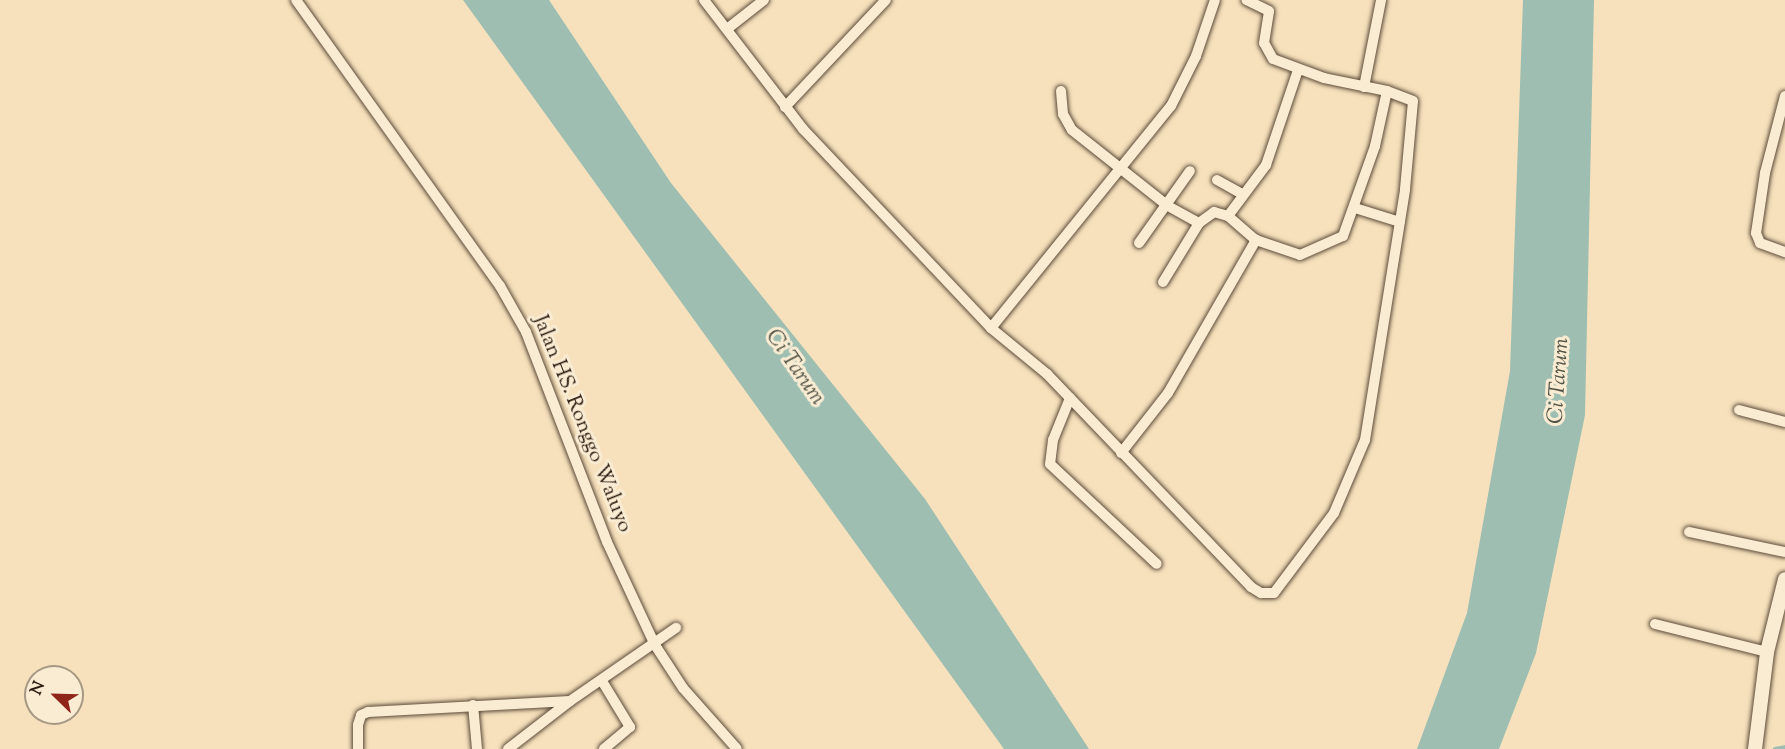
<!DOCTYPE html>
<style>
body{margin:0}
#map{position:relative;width:1785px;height:749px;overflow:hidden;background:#f6e1bc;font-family:"Sorts Mill Goudy",serif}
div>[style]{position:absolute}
.water>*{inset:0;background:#9dbeb1}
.stream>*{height:4px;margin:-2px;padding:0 2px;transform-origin:2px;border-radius:2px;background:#9dbeb1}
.roads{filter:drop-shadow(0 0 2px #5d4b3a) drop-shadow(0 0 2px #5d4b3a)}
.minor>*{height:10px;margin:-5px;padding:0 5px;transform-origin:5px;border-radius:5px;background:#f9ecd3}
.tertiary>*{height:14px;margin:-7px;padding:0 7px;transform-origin:7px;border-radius:7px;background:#f9ecd3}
span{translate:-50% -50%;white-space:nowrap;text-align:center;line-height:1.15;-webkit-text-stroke:6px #f9ecd3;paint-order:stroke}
.street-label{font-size:21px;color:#2a190e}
.water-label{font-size:22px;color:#525347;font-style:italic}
.north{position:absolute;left:24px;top:665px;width:60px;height:60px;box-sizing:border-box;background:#f9ecd3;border:2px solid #a69884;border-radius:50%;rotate:293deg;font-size:16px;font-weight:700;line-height:24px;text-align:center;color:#2a190e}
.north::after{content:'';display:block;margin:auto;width:21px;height:27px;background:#8f2418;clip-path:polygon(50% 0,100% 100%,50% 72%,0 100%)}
</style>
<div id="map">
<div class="water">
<i style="clip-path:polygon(463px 0,549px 0,671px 183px,925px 499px,1089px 749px,1004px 749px)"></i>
<i style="clip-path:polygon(1523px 0,1594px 0,1585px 415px,1536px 653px,1499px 749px,1417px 749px,1467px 613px,1510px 371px)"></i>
</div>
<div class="stream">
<i style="left:1775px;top:749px;width:10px;rotate:-11deg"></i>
</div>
<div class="roads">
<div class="minor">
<i style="left:296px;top:0;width:351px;rotate:54.5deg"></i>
<i style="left:500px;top:286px;width:53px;rotate:60.5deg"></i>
<i style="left:526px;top:332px;width:225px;rotate:68.9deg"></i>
<i style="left:607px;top:542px;width:114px;rotate:65deg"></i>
<i style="left:655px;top:645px;width:51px;rotate:56.9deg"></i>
<i style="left:683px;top:688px;width:81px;rotate:48.5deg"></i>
<i style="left:704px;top:0;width:163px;rotate:52.5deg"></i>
<i style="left:803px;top:129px;width:274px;rotate:46.6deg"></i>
<i style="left:991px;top:328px;width:72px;rotate:39.4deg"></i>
<i style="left:1047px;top:374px;width:295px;rotate:46.2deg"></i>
<i style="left:1251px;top:587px;width:12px;rotate:31deg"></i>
<i style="left:1261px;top:593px;width:13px"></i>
<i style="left:1274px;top:593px;width:100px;rotate:-53.1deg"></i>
<i style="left:1334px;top:513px;width:79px;rotate:-67deg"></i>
<i style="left:1365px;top:440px;width:254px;rotate:-80.9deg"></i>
<i style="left:1405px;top:189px;width:88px;rotate:-84.8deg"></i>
<i style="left:1413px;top:101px;width:28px;rotate:-159deg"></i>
<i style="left:1387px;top:91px;width:64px;rotate:-168.3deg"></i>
<i style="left:1324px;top:78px;width:54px;rotate:-159.6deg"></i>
<i style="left:1273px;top:59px;width:18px;rotate:-119deg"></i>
<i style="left:1264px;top:43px;width:32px;rotate:-81deg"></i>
<i style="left:1269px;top:11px;width:25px;rotate:-154deg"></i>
<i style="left:727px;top:29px;width:47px;rotate:-38.1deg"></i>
<i style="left:1364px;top:87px;width:89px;rotate:-78.9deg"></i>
<i style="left:1061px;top:91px;width:23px;rotate:85deg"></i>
<i style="left:1063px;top:114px;width:18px;rotate:61deg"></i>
<i style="left:1072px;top:130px;width:122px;rotate:38.4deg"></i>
<i style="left:1168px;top:206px;width:35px;rotate:29deg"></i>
<i style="left:1785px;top:96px;width:80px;rotate:104.6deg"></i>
<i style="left:1765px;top:173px;width:61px;rotate:98.5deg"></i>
<i style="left:1756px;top:233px;width:11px;rotate:68deg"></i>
<i style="left:1760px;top:243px;width:27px;rotate:20deg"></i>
<i style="left:785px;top:107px;width:147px;rotate:-46.7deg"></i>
<i style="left:1217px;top:180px;width:29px;rotate:29deg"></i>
<i style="left:1355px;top:208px;width:47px;rotate:17.3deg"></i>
<i style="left:1228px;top:216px;width:64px;rotate:-53.3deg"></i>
<i style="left:1266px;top:165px;width:100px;rotate:-71.4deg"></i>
<i style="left:1139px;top:243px;width:88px;rotate:-54.7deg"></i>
<i style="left:1163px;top:282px;width:69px;rotate:-58.6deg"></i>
<i style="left:1199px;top:223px;width:19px;rotate:-36deg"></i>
<i style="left:1214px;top:212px;width:15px;rotate:16deg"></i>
<i style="left:1228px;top:216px;width:37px;rotate:41deg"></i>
<i style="left:1256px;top:240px;width:46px;rotate:18.8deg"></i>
<i style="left:1300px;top:255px;width:47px;rotate:-23.8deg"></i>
<i style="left:1343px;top:236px;width:96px;rotate:-70.4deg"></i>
<i style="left:1375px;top:146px;width:56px;rotate:-77.7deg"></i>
<i style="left:991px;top:328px;width:286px;rotate:-51deg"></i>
<i style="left:1171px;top:106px;width:56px;rotate:-63.4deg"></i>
<i style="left:1196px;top:56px;width:59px;rotate:-71.3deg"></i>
<i style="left:1070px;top:398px;width:45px;rotate:112deg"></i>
<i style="left:1053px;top:440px;width:24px;rotate:97deg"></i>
<i style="left:1050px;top:464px;width:146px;rotate:43.1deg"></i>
<i style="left:1739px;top:410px;width:48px;rotate:14.6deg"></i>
<i style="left:1121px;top:453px;width:76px;rotate:-51.9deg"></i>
<i style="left:1168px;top:393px;width:177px;rotate:-60.1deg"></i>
<i style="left:1689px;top:532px;width:98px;rotate:11.8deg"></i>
<i style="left:1655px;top:624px;width:115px;rotate:14deg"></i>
<i style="left:602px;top:681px;width:54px;rotate:58.7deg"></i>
<i style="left:630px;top:727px;width:34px;rotate:140deg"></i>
<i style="left:473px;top:705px;width:44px;rotate:84.8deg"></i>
<i style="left:358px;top:749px;width:24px;rotate:-90deg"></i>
<i style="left:358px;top:725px;width:10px;rotate:-73deg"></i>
<i style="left:361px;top:715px;width:8px;rotate:-23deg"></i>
<i style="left:368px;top:712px;width:202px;rotate:-3.1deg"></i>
<i style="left:508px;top:749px;width:78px;rotate:-37.7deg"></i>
<i style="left:570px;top:701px;width:129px;rotate:-34.6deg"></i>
</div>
<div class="tertiary">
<i style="left:1755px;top:749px;width:98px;rotate:-82.9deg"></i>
<i style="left:1767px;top:652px;width:75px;rotate:-76.1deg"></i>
</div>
</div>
<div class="street-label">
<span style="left:582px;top:424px;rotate:68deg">Jalan HS. Ronggo Waluyo</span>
</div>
<div class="water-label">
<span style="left:794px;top:368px;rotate:55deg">Ci Tarum</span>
<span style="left:1560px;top:381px;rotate:-86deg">Ci Tarum</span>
</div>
<div class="north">N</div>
</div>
